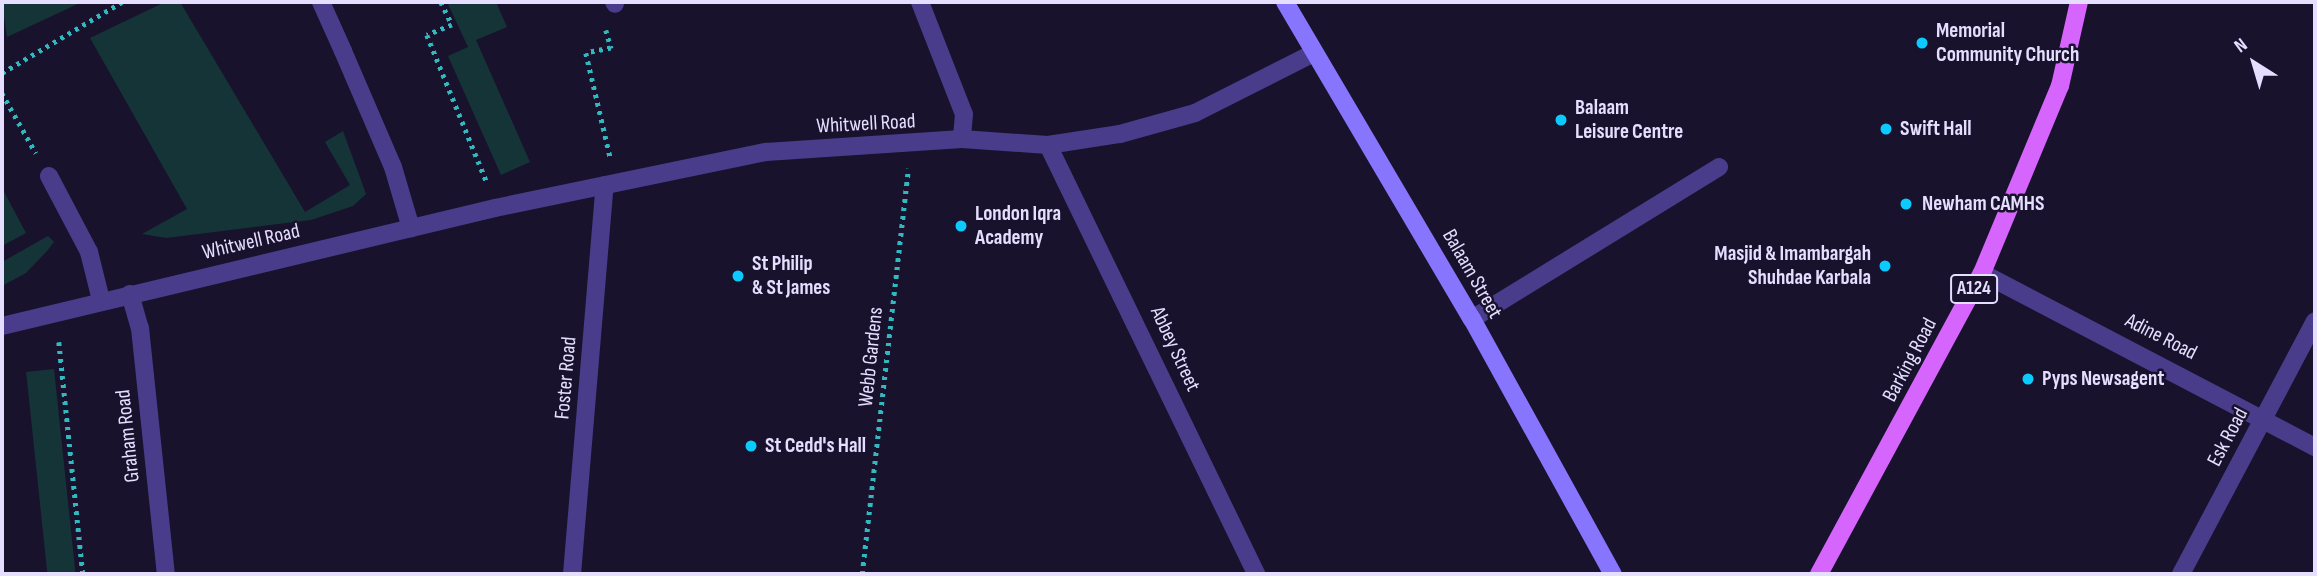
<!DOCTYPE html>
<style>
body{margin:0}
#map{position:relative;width:2317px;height:576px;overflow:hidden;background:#19122d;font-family:"Sofia Sans Condensed",sans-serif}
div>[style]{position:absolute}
.green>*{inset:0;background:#153437;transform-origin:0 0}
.path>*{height:4.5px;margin-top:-2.25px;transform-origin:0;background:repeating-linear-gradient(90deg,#32b8bf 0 3.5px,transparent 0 8.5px)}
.lane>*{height:18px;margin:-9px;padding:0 9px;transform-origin:9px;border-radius:9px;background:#493d8b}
.street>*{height:18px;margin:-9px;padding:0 9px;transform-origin:9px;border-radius:9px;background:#493d8b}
.secondary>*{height:18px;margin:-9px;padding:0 9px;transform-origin:9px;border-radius:9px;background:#8875fe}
.primary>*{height:18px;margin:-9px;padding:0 9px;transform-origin:9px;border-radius:9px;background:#d665fe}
.dots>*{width:19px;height:19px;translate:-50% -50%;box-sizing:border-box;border:4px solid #19122d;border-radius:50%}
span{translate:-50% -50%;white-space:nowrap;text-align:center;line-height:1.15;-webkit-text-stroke:5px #19122d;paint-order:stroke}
.shield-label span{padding:2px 5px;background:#19122d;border:2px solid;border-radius:5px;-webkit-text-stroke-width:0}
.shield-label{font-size:19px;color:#e5deff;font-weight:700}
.poi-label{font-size:21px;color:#e5deff;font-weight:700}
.left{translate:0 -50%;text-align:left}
.right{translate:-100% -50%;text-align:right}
.street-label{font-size:21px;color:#e5deff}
.frame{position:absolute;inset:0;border:4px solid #e5deff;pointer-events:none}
.north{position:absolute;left:2219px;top:28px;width:70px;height:70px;-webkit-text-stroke:5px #19122d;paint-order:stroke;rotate:323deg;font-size:19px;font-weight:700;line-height:28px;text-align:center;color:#e5deff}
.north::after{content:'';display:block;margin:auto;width:24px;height:32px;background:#e5deff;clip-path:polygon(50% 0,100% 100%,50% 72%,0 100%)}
</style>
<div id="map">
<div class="green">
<i style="clip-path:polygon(2px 2px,82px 2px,7px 37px)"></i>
<i style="clip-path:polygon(165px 2px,180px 2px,305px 212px,350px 185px,325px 142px,343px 131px,366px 194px,353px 206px,311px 220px,166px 238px,142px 234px,187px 209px,90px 38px)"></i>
<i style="clip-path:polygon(447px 2px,496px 2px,507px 27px,476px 40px,530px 162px,501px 175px,448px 56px,468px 47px)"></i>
<i style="clip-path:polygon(2px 188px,26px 233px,2px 246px)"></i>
<i style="clip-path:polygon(48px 236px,54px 242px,47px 251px,26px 273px,2px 286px,2px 262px)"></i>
<i style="left:54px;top:369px;width:206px;height:28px;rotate:84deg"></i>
</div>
<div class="path">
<i style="left:441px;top:2px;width:25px;rotate:64deg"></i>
<i style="left:452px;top:25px;width:27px;rotate:158deg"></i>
<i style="left:427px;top:35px;width:157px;rotate:67.9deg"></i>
<i style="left:606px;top:30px;width:19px;rotate:74deg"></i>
<i style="left:611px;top:48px;width:25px;rotate:169deg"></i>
<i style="left:586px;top:53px;width:106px;rotate:76.9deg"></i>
<i style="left:2px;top:73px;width:139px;rotate:-30.6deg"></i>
<i style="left:2px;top:93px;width:69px;rotate:60.5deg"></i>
<i style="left:59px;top:342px;width:233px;rotate:84.1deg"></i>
<i style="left:862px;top:574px;width:408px;rotate:-83.5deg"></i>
</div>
<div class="lane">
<i style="left:321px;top:2px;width:54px;rotate:65.8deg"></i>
<i style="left:1472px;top:319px;width:290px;rotate:-31.6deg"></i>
</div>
<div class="street">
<i style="left:614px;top:2px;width:2px;rotate:63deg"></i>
<i style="left:920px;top:2px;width:120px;rotate:68.6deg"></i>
<i style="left:964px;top:114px;width:25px;rotate:95deg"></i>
<i style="left:343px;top:51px;width:126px;rotate:66.7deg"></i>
<i style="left:393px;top:167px;width:64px;rotate:73.6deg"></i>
<i style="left:1048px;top:145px;width:477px;rotate:64.1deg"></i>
<i style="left:49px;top:176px;width:86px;rotate:62.2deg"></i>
<i style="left:89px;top:252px;width:49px;rotate:76deg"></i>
<i style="left:1982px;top:273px;width:376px;rotate:27.6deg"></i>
<i style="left:130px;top:294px;width:35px;rotate:74deg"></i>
<i style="left:140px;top:328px;width:247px;rotate:84deg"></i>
<i style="left:2px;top:326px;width:507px;rotate:-13.46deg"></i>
<i style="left:495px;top:208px;width:277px;rotate:-11.7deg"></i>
<i style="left:766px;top:152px;width:196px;rotate:-3.8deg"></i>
<i style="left:962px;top:139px;width:86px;rotate:4deg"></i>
<i style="left:1048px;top:145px;width:73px;rotate:-8.7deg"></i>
<i style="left:1120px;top:134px;width:78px;rotate:-15.6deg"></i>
<i style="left:1195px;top:113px;width:133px;rotate:-26.8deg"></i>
<i style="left:572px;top:574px;width:390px;rotate:-85.2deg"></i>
<i style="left:2181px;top:574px;width:286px;rotate:-62.1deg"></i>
</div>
<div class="secondary">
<i style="left:1285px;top:2px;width:368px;rotate:59.5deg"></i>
<i style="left:1472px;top:319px;width:291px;rotate:61.1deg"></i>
</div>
<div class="primary">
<i style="left:1819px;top:574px;width:342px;rotate:-61.6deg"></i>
<i style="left:1982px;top:273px;width:203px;rotate:-67.4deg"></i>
<i style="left:2060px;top:86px;width:86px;rotate:-77.3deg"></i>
</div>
<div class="dots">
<i style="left:1922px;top:43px;background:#0bcbfe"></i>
<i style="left:1561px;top:120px;background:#0bcbfe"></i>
<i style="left:1886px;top:129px;background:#0bcbfe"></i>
<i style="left:1906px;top:204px;background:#0bcbfe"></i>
<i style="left:961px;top:226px;background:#0bcbfe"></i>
<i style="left:1885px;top:266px;background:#0bcbfe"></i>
<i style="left:738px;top:276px;background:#0bcbfe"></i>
<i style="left:2028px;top:379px;background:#0bcbfe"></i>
<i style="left:751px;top:446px;background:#0bcbfe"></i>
</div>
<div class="shield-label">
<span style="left:1974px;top:289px">A124</span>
</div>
<div class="poi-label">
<span class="left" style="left:1936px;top:43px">Memorial<br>Community Church</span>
<span class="left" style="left:1575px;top:120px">Balaam<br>Leisure Centre</span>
<span class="left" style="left:1900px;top:129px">Swift Hall</span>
<span class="left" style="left:1922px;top:204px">Newham CAMHS</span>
<span class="left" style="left:975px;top:226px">London Iqra<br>Academy</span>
<span class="right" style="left:1871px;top:266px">Masjid &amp; Imambargah<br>Shuhdae Karbala</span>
<span class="left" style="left:752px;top:276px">St Philip<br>&amp; St James</span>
<span class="left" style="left:2042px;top:379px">Pyps Newsagent</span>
<span class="left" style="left:765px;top:446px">St Cedd's Hall</span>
</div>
<div class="street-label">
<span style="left:866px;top:124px;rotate:-3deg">Whitwell Road</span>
<span style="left:251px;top:242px;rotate:-13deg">Whitwell Road</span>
<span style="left:1472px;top:274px;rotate:60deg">Balaam Street</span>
<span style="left:2161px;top:337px;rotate:27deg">Adine Road</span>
<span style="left:1175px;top:349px;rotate:65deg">Abbey Street</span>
<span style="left:871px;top:357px;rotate:-84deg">Webb Gardens</span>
<span style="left:1910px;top:360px;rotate:-62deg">Barking Road</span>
<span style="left:566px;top:378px;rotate:-85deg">Foster Road</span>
<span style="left:128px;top:436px;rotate:-96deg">Graham Road</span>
<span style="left:2228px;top:437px;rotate:-62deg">Esk Road</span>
</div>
<div class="frame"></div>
<div class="north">N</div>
</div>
